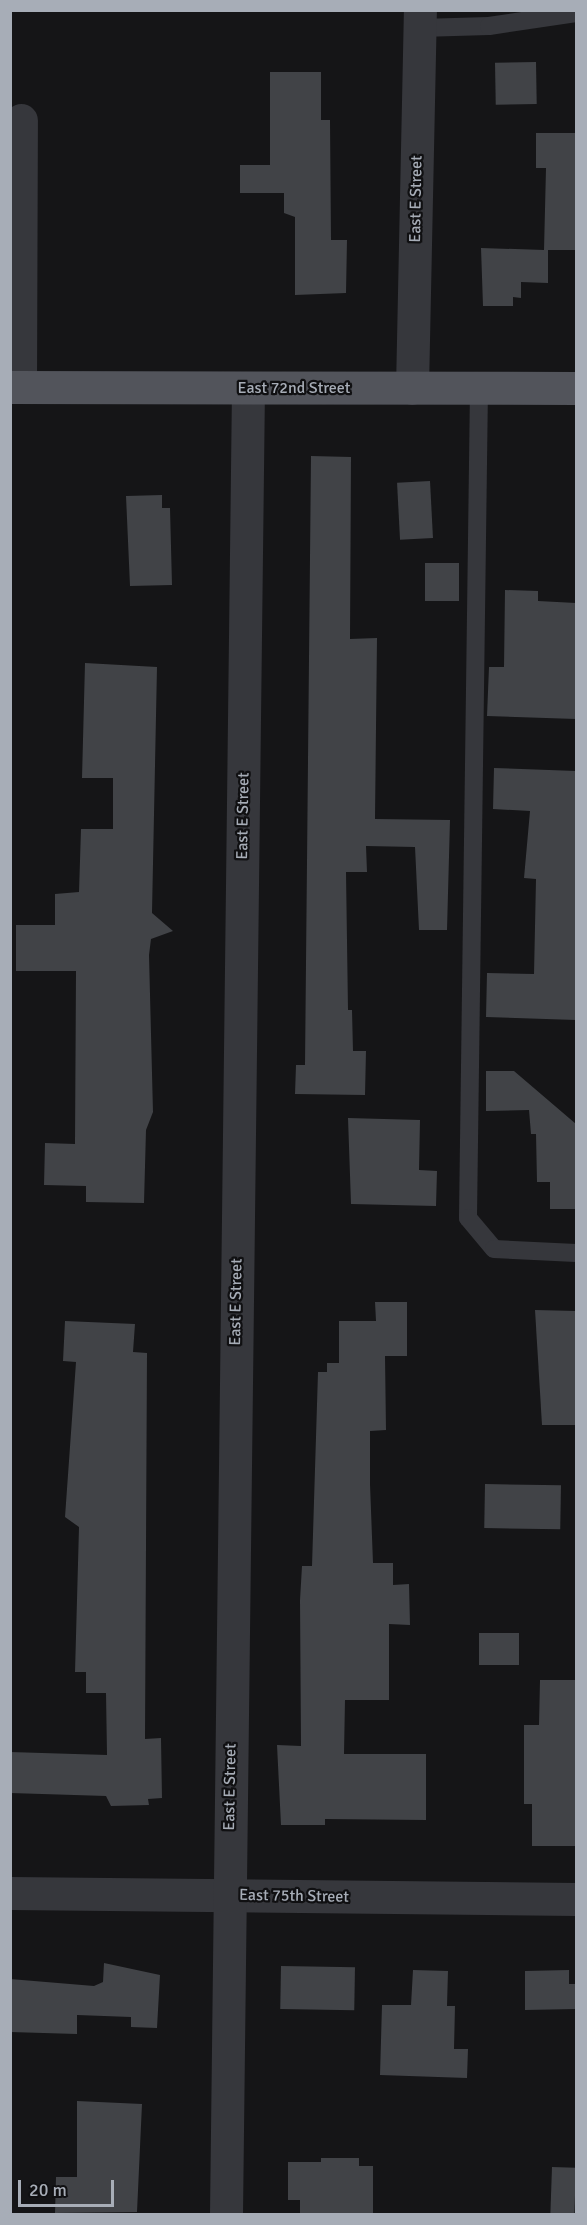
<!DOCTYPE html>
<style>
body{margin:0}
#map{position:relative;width:587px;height:2225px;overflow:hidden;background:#151517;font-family:Signika,sans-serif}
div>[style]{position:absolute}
.building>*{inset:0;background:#414347;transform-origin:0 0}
.service>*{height:18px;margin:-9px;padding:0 9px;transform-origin:9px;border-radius:9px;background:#36373c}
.minor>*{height:33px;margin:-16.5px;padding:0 16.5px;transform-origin:16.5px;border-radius:16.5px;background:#36373c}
.primary>*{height:33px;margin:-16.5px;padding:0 16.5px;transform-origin:16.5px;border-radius:16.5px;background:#52545b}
span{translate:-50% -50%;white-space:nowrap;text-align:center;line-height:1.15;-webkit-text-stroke:4.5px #101012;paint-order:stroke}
.street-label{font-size:16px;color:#a7adb7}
.frame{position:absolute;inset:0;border:12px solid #a7adb7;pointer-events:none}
.scale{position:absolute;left:18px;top:2180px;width:96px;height:27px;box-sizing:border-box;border:3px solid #a7adb7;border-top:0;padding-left:8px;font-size:18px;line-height:21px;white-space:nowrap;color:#a7adb7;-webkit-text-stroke:4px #101012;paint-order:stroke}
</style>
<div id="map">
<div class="building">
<i style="left:536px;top:62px;width:42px;height:41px;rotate:89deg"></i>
<i style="clip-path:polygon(270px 72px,321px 72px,321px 120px,330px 120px,331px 240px,347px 240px,346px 293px,295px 295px,295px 217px,284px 213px,284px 193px,240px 193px,240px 165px,270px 165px)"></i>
<i style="clip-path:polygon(536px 133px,576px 133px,576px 250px,548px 250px,548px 283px,521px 282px,521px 298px,513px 297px,513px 306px,483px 306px,481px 248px,544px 250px,546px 168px,536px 168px)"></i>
<i style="clip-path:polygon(311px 456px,351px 457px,350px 639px,377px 638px,375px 819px,450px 820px,447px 930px,419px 930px,415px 847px,366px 846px,367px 872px,346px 872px,348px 1010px,352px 1010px,353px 1051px,366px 1051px,365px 1095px,295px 1094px,296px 1065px,305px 1065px)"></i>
<i style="left:430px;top:481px;width:57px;height:33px;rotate:87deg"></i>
<i style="clip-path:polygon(162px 495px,162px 508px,170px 508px,172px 585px,130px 586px,126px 496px)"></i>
<i style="left:425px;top:563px;width:34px;height:38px"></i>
<i style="clip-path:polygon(505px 590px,538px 591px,538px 601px,576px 603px,576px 719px,487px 716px,489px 667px,504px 667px)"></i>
<i style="clip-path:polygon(85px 663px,157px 667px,152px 913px,173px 931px,151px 939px,149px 955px,153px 1112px,146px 1130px,144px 1203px,86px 1202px,86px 1186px,44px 1185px,45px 1143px,75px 1144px,76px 971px,16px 971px,16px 925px,55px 925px,55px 894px,79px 892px,81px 829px,113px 829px,113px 778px,82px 778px)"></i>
<i style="clip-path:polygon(494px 768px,576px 771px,576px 1020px,486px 1017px,487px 973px,534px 974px,536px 879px,524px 878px,530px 811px,493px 809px)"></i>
<i style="clip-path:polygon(486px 1071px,514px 1071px,576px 1124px,576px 1209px,550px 1209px,550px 1182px,537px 1182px,536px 1134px,531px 1134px,529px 1110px,486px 1111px)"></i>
<i style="clip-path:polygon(348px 1118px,420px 1120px,419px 1170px,437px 1171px,436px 1206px,351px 1204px)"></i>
<i style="clip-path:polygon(375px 1302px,407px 1302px,407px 1356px,385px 1356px,386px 1430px,370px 1431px,370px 1484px,373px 1563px,393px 1563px,393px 1585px,409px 1584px,410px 1625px,389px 1624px,389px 1700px,345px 1700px,344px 1754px,426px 1754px,426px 1820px,325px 1819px,325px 1825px,281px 1825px,277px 1745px,301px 1746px,300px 1600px,302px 1566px,312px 1566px,318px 1372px,327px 1372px,327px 1363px,339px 1363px,339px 1321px,376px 1321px)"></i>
<i style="clip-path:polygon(535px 1310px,576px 1311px,576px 1425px,542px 1425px)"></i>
<i style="clip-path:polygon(65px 1321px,135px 1324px,133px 1352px,147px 1353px,145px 1739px,161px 1738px,162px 1798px,148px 1799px,149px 1805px,111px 1806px,106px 1796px,10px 1793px,10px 1752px,107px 1755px,106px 1693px,86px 1693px,86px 1672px,75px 1672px,79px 1527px,65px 1517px,76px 1362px,63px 1361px)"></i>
<i style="left:485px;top:1484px;width:76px;height:44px;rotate:1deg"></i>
<i style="left:479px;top:1633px;width:40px;height:32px"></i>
<i style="clip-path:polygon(540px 1680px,576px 1680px,576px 1846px,532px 1846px,532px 1804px,524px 1804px,524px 1725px,539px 1725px)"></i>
<i style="clip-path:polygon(104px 1963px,160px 1975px,157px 2028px,131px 2027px,131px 2017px,77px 2015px,77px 2034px,10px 2032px,10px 1979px,94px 1986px,103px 1982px)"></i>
<i style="left:281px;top:1966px;width:74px;height:43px;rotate:1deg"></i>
<i style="clip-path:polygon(413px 1970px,448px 1971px,447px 2006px,455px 2006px,454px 2049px,468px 2049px,467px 2078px,380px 2075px,382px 2005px,411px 2005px)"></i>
<i style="clip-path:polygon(569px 1970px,569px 1984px,576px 1984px,576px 2009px,525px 2010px,525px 1971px)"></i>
<i style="clip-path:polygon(77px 2101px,142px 2104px,137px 2212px,55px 2213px,56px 2177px,77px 2177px)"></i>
<i style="clip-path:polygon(321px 2158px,359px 2158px,359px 2166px,373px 2166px,373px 2214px,300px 2214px,300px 2200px,288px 2200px,288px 2162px,321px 2162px)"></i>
<i style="left:552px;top:2167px;width:24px;height:47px;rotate:2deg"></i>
</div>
<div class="service">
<i style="left:420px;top:28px;width:69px;rotate:-1.7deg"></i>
<i style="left:489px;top:26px;width:88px;rotate:-8.5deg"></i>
<i style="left:479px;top:388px;width:830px;rotate:90.76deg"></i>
<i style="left:468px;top:1218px;width:40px;rotate:50deg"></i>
<i style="left:494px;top:1249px;width:82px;rotate:2.8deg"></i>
</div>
<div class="minor">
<i style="left:20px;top:387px;width:267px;rotate:-89.8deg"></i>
<i style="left:412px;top:388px;width:378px;rotate:-88.8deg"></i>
<i style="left:10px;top:1893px;width:566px;rotate:0.61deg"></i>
<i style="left:226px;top:2214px;width:1825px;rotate:-89.31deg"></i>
</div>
<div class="primary">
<i style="left:10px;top:387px;width:566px;rotate:0.1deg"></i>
</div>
<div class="street-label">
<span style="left:416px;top:199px;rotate:-89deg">East E Street</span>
<span style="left:294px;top:388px">East 72nd Street</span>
<span style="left:243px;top:816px;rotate:-89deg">East E Street</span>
<span style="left:236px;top:1302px;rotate:-89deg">East E Street</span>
<span style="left:230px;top:1787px;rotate:-89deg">East E Street</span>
<span style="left:294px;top:1896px;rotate:1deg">East 75th Street</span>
</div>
<div class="frame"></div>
<div class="scale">20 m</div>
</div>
